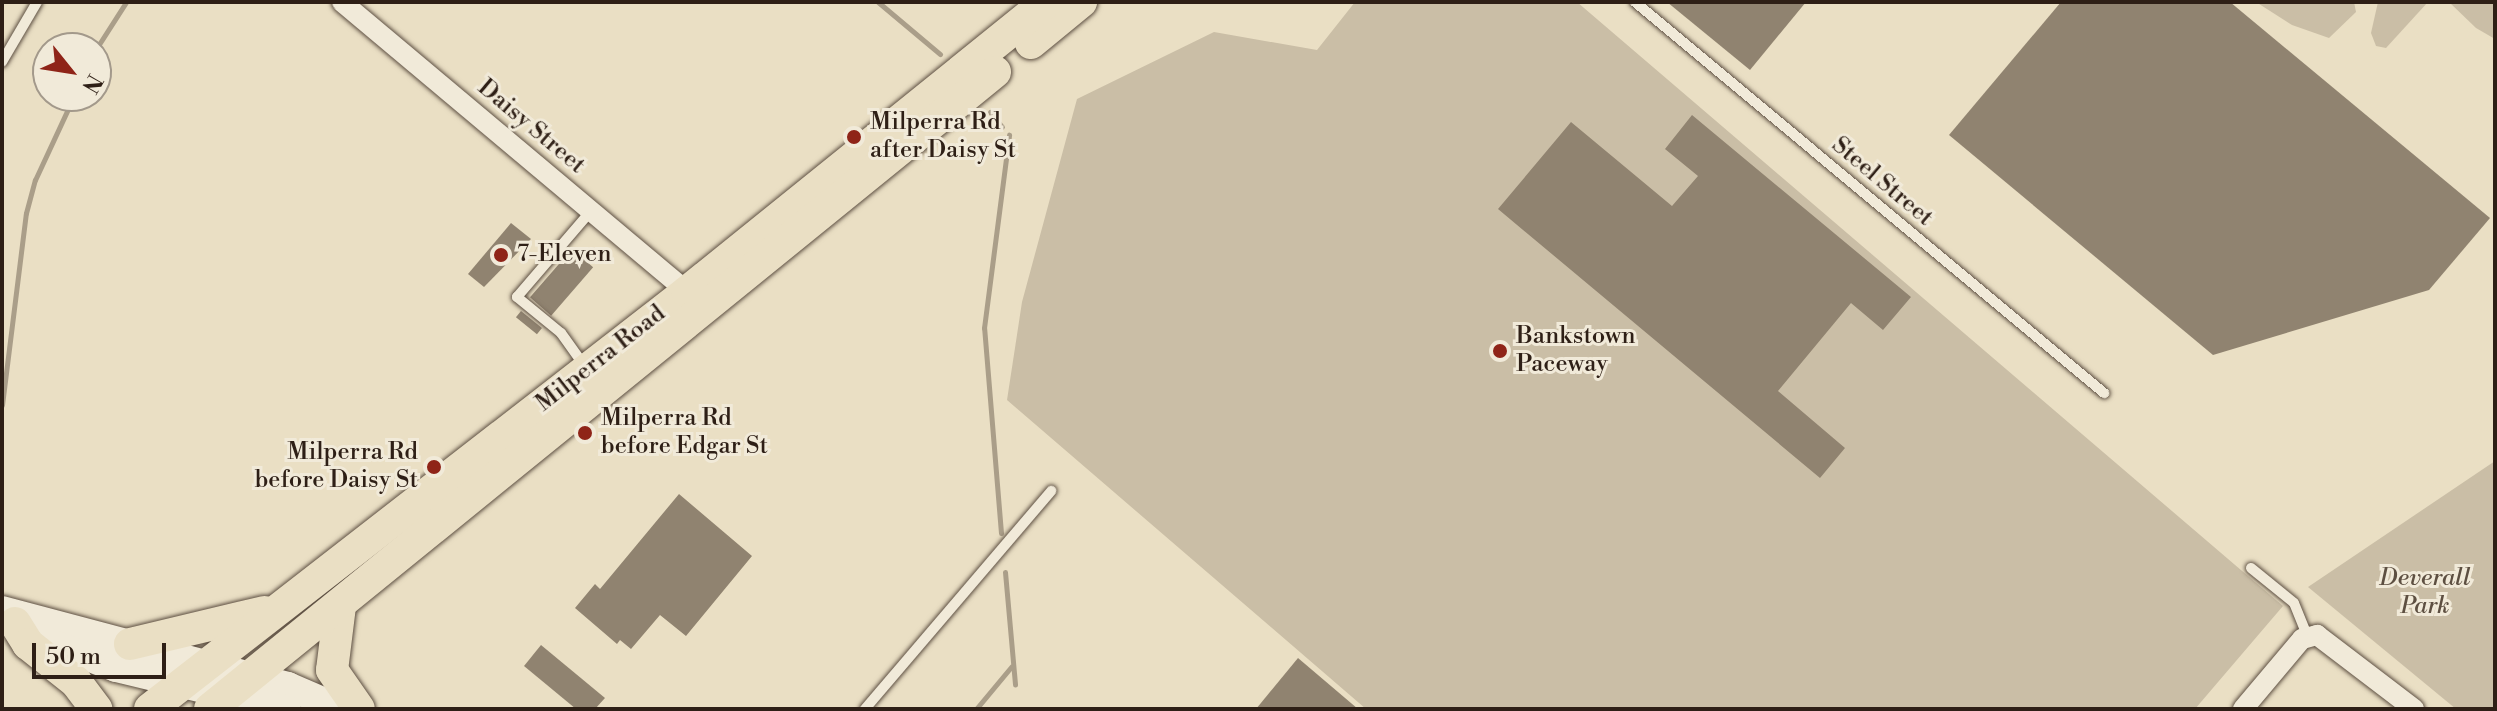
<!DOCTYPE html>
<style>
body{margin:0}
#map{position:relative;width:2497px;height:711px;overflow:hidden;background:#eadfc4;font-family:"Libre Bodoni",serif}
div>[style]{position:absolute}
.green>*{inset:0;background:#cabea6}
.stream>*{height:5px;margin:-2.5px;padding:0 2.5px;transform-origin:2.5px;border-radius:2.5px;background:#aa9e89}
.building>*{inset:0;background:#908370;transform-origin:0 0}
.roads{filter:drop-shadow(0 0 2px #5d4f42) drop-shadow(0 0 2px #5d4f42)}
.service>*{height:10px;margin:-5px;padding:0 5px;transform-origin:5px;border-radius:5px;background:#f1ead9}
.minor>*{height:20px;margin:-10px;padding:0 10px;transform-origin:10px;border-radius:10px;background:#f1ead9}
.secondary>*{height:28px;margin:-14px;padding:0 14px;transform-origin:14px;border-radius:14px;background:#f1ead9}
.trunk>*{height:32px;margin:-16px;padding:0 16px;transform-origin:16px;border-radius:16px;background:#eadfc4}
.dots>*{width:22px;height:22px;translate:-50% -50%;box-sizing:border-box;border:4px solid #f1ead9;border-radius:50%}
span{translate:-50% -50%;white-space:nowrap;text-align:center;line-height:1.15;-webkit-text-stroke:6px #f1ead9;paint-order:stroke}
.poi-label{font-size:24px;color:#2e1f16}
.left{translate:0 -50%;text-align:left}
.right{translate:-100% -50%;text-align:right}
.street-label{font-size:24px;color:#2e1f16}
.park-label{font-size:24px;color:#5d4f41;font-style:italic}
.frame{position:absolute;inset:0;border:4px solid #2e1f16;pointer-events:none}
.north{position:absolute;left:32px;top:32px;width:80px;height:80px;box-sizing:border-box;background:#f1ead9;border:2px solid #a3998b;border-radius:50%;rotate:120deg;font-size:22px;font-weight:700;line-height:32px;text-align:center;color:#2e1f16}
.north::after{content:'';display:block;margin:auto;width:28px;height:36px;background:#8f2418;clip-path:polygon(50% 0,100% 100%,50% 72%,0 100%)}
.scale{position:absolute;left:32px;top:643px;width:134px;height:36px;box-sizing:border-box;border:4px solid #2e1f16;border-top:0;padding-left:10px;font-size:24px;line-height:28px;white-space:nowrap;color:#2e1f16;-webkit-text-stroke:6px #f1ead9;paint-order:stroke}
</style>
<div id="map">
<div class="green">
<i style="clip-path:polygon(1355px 2px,1577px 2px,2283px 606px,2195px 709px,1366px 709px,1007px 400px,1022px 302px,1077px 99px,1214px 32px,1317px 50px)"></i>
<i style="clip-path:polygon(2256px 2px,2354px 2px,2356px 12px,2329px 38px,2292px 25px)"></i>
<i style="clip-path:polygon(2378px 2px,2428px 2px,2386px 48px,2376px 46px,2371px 33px)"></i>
<i style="clip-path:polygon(2449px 2px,2495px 2px,2495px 39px,2476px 28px)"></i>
<i style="clip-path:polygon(2495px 461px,2495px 709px,2456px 709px,2308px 587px)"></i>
</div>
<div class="stream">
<i style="left:878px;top:2px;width:81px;rotate:40deg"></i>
<i style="left:96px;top:49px;width:56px;rotate:-57.4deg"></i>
<i style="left:990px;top:112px;width:19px;rotate:51deg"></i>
<i style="left:2px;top:405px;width:193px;rotate:-82.9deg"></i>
<i style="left:26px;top:213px;width:34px;rotate:-75deg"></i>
<i style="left:35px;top:180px;width:93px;rotate:-65.1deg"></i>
<i style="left:1001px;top:533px;width:206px;rotate:-94.7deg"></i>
<i style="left:984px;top:328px;width:195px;rotate:-82.6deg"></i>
<i style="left:1005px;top:572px;width:113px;rotate:84.9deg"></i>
<i style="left:976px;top:709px;width:55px;rotate:-50.2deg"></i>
</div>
<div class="building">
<i style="clip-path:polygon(1667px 2px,1806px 2px,1750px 70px)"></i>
<i style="clip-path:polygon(2061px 2px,2230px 2px,2490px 218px,2429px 290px,2213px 355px,1949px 135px)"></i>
<i style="clip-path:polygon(1692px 115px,1911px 297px,1883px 330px,1851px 303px,1778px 391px,1845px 448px,1820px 478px,1498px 209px,1571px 122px,1672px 206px,1698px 176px,1665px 149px)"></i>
<i style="clip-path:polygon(511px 223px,531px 239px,484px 287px,468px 274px)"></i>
<i style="left:572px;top:249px;width:28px;height:64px;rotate:41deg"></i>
<i style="left:521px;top:311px;width:27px;height:8px;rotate:39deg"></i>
<i style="clip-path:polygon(679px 494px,752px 556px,686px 636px,660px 615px,631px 649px,620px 640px,617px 644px,575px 608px,595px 584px,600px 589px)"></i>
<i style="clip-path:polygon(541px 645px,605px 698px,595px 709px,576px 709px,524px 666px)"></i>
<i style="clip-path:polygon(1298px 658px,1358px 709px,1256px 709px)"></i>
</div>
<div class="roads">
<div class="service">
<i style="left:1635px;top:2px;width:611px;rotate:39.82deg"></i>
<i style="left:2px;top:62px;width:69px;rotate:-59.7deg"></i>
<i style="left:586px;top:368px;width:43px;rotate:-125.5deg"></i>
<i style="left:561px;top:333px;width:57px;rotate:-140.7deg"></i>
<i style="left:517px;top:297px;width:113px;rotate:-49.3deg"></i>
<i style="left:2251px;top:568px;width:55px;rotate:39.1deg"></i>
<i style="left:2294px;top:603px;width:35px;rotate:68deg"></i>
<i style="left:865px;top:709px;width:287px;rotate:-49.5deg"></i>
</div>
<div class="minor">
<i style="left:342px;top:2px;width:451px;rotate:40deg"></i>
<i style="left:2243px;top:709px;width:92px;rotate:-49.9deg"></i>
<i style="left:2302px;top:639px;width:16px;rotate:-15deg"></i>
<i style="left:2317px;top:635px;width:122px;rotate:37.3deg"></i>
</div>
<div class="secondary">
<i style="left:2px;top:610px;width:296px;rotate:14.9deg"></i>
<i style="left:288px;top:686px;width:58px;rotate:23.5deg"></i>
<i style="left:31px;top:635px;width:91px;rotate:21.2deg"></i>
<i style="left:116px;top:668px;width:176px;rotate:13.5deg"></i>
</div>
<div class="trunk">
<i style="left:1031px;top:43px;width:65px;rotate:-39.4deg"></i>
<i style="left:340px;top:606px;width:64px;rotate:97.1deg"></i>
<i style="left:332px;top:670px;width:47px;rotate:55.3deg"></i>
<i style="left:15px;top:623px;width:25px;rotate:58deg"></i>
<i style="left:28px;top:644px;width:61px;rotate:38.4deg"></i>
<i style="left:76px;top:682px;width:34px;rotate:53deg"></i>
<i style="left:130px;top:644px;width:138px;rotate:-13.4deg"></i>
<i style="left:150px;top:709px;width:680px;rotate:-37.83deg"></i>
<i style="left:687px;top:292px;width:461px;rotate:-38.9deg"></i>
<i style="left:210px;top:709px;width:1011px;rotate:-39.06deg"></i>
</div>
</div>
<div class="dots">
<i style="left:854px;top:137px;background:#8f2418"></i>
<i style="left:501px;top:255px;background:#8f2418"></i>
<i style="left:1500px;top:351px;background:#8f2418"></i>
<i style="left:585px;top:433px;background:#8f2418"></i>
<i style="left:434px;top:467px;background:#8f2418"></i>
</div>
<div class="poi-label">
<span class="left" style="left:870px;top:137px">Milperra Rd<br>after Daisy St</span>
<span class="left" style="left:517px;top:255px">7-Eleven</span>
<span class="left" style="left:1516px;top:351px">Bankstown<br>Paceway</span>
<span class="left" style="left:601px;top:433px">Milperra Rd<br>before Edgar St</span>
<span class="right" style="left:418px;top:467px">Milperra Rd<br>before Daisy St</span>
</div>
<div class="street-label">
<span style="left:531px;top:127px;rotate:40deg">Daisy Street</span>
<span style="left:1882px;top:182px;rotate:40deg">Steel Street</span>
<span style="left:601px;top:359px;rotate:-38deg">Milperra Road</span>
</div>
<div class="park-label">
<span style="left:2425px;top:593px">Deverall<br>Park</span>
</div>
<div class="frame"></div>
<div class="north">N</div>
<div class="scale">50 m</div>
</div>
